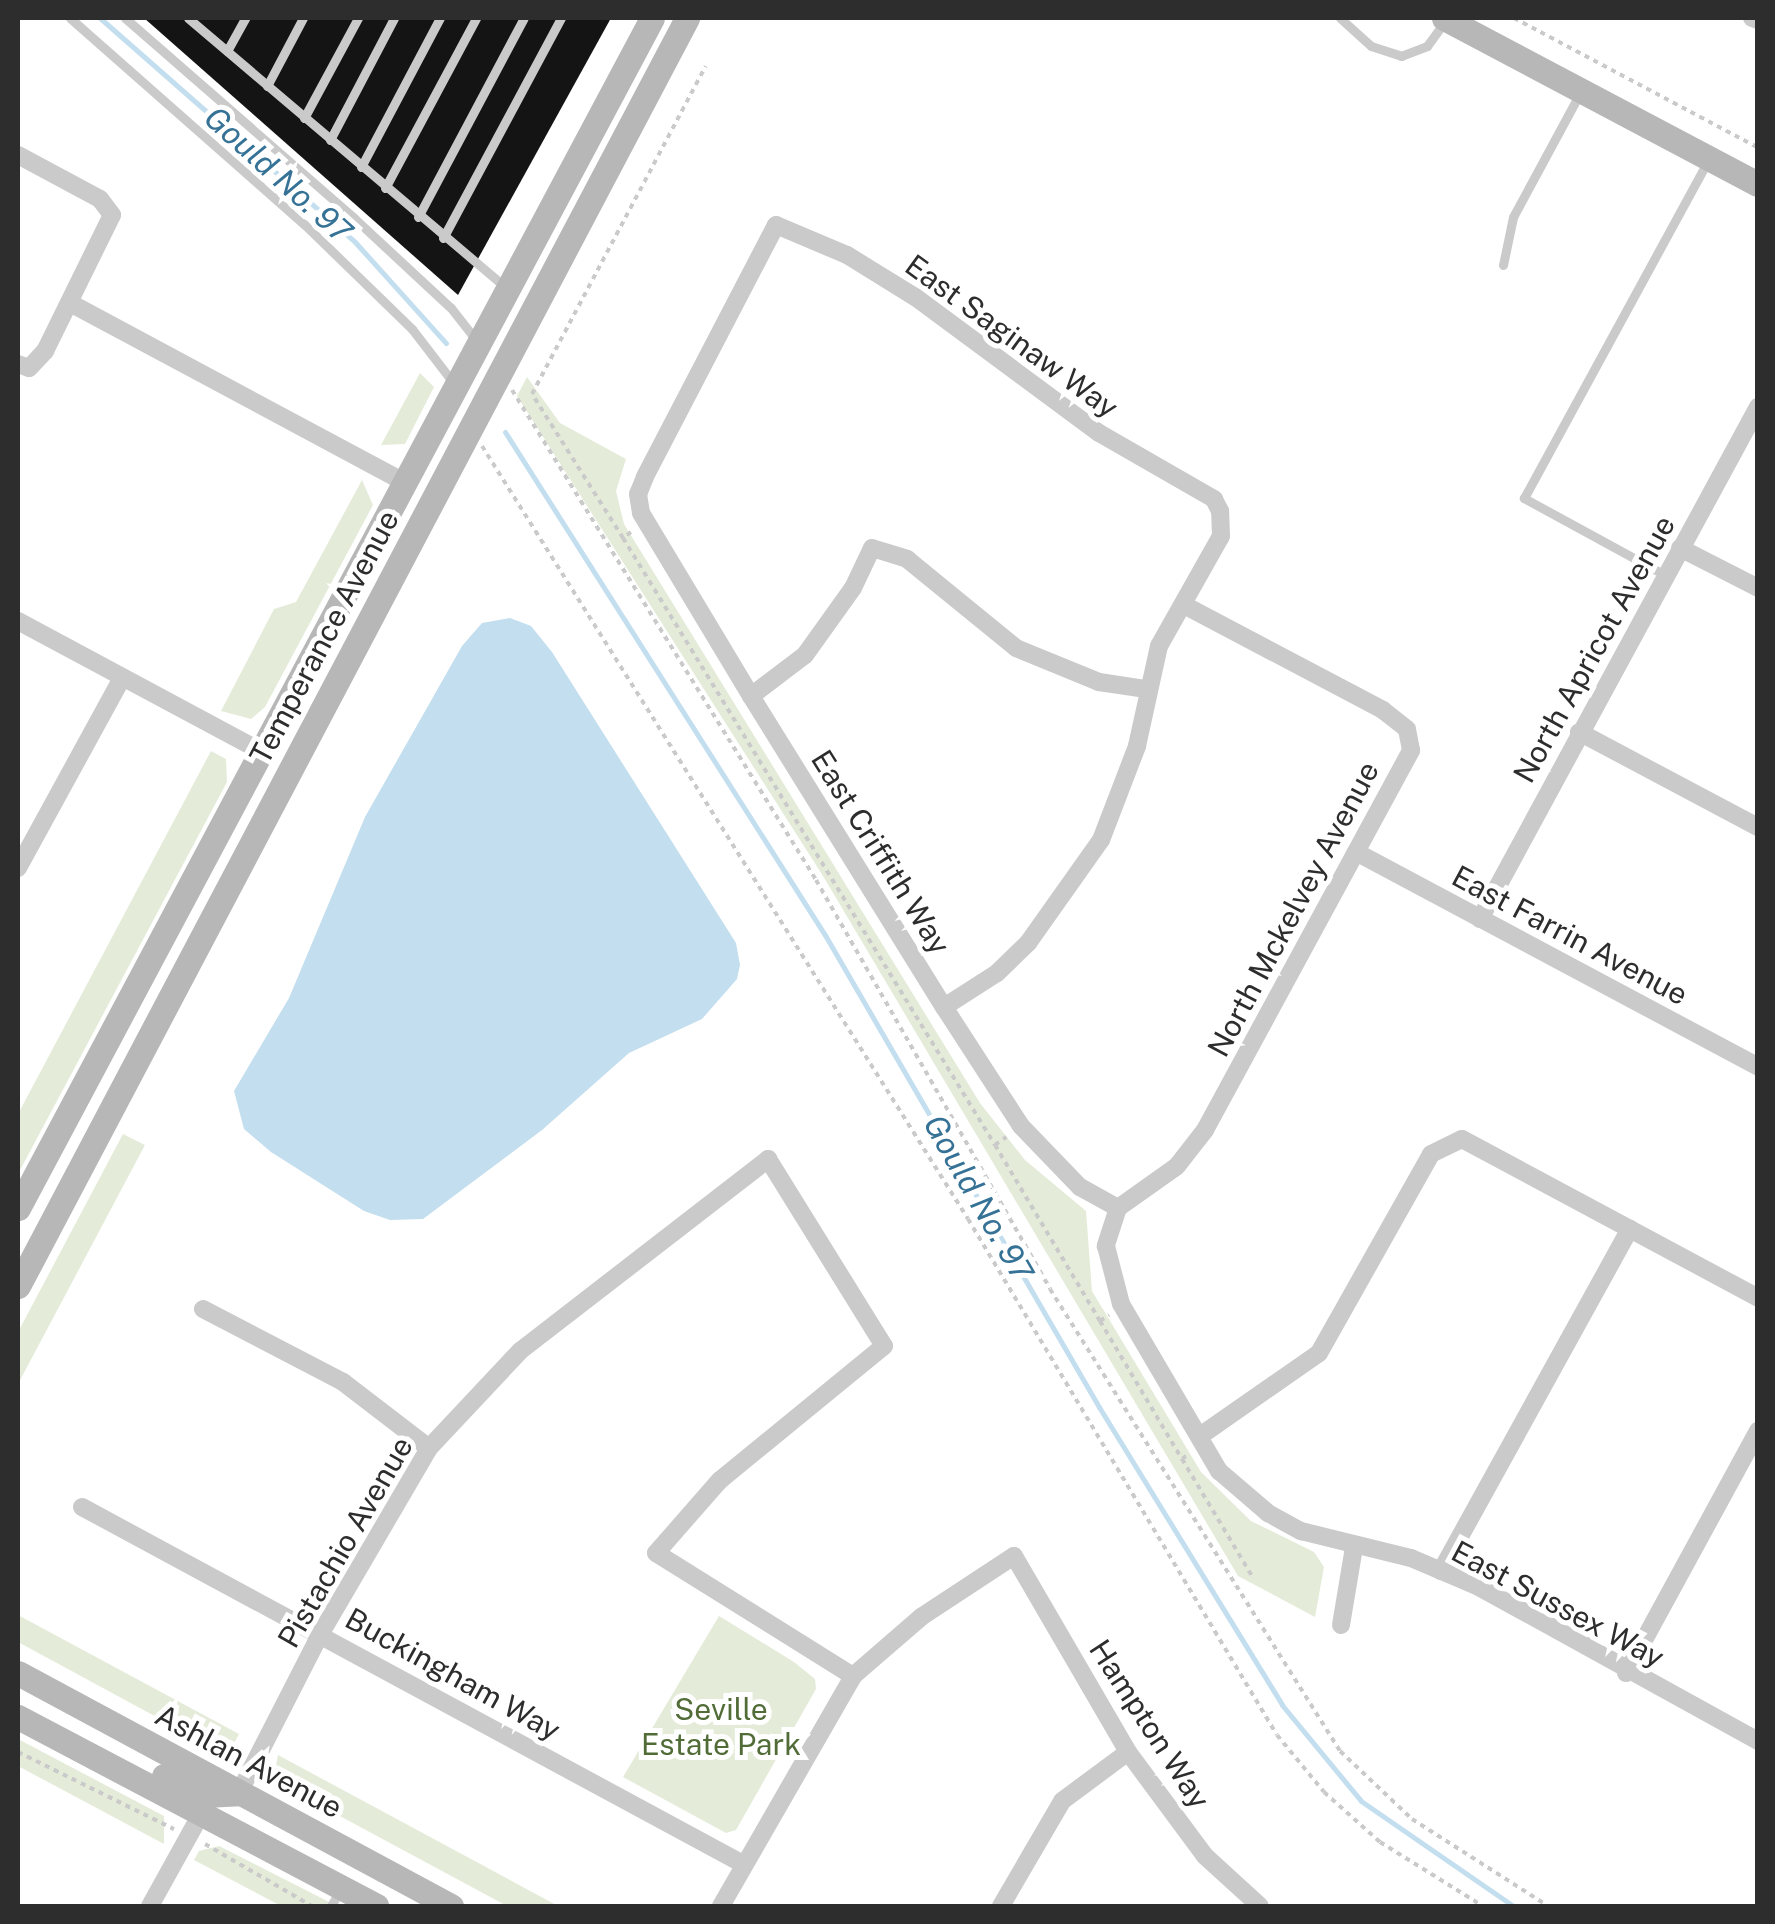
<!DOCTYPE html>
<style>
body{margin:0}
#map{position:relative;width:1775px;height:1924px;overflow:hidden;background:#fff;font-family:"Public Sans",sans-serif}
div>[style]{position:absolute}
.green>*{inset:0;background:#e4ecd9}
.water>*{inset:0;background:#c3deee}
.stream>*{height:5px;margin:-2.5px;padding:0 2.5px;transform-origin:2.5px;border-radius:2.5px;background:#c3deee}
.building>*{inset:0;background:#141414}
.path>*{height:4px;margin-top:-2px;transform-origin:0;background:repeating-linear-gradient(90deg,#cacaca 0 5px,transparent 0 10px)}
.lane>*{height:9px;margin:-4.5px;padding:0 4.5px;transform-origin:4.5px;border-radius:4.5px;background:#cacaca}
.street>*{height:18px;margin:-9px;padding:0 9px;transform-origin:9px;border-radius:9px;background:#cacaca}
.secondary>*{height:25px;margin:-12.5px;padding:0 12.5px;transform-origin:12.5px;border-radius:12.5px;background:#b7b7b7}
span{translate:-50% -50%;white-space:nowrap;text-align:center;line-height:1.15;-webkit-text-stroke:10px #fff;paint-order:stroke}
.street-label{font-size:30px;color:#2d2d2d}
.park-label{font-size:30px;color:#516c37}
.water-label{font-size:32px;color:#357296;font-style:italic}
.frame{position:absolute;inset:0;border:20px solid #2d2d2d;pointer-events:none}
</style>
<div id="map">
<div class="green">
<i style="clip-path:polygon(420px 373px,434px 387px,405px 444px,381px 445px)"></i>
<i style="clip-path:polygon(527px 377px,560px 423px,626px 459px,616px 491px,624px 524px,980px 1103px,1025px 1160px,1086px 1211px,1092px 1291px,1201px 1472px,1251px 1521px,1314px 1552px,1324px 1567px,1315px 1617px,1238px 1576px,823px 876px,517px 396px)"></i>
<i style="clip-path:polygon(362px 480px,373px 505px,265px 707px,251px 719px,221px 711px,274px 609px,296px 602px)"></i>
<i style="clip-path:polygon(211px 751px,226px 759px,227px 782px,18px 1174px,18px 1114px)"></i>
<i style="clip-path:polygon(123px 1134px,145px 1145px,18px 1384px,18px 1332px)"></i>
<i style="clip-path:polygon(18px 1615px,239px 1734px,231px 1749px,221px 1752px,18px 1642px)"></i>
<i style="clip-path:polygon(719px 1616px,794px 1662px,815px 1679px,816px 1689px,736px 1830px,726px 1833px,623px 1777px)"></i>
<i style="clip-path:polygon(18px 1739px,164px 1816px,164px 1844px,18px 1766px)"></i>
<i style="clip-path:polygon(278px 1755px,558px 1906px,507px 1906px,273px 1780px)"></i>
<i style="clip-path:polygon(219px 1846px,337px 1906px,281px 1906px,194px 1860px,199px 1851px)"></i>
</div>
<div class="water">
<i style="clip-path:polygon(510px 618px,531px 626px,552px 652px,736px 943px,740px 965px,737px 979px,702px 1019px,629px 1053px,542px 1130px,423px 1219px,390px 1220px,364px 1211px,271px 1152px,244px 1129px,234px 1091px,289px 998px,365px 817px,462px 646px,482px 623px)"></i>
</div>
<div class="stream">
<i style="left:100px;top:18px;width:339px;rotate:41.3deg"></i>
<i style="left:355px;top:242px;width:136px;rotate:48deg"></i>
<i style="left:505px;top:432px;width:596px;rotate:57.54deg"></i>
<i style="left:825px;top:935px;width:546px;rotate:59.86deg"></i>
<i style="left:1099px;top:1407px;width:350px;rotate:58.4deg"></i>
<i style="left:1282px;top:1705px;width:124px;rotate:50.5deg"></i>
<i style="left:1361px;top:1801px;width:185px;rotate:34.6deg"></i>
</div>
<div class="building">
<i style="clip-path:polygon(144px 18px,611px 18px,458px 295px)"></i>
</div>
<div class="path">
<i style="left:1514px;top:18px;width:276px;rotate:28deg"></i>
<i style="left:512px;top:390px;width:577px;rotate:58.18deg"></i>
<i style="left:816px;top:880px;width:471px;rotate:60.2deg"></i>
<i style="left:1050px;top:1289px;width:545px;rotate:57.88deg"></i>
<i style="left:1340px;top:1751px;width:99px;rotate:43.4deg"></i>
<i style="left:1412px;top:1819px;width:161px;rotate:32.6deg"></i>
<i style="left:482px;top:446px;width:913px;rotate:57.84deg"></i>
<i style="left:968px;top:1219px;width:601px;rotate:59.09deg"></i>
<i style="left:1277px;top:1735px;width:74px;rotate:50.5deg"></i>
<i style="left:1324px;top:1792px;width:75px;rotate:41.8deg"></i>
<i style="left:1380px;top:1842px;width:121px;rotate:31.9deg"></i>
<i style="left:631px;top:532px;width:10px;rotate:143deg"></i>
<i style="left:623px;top:538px;width:170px;rotate:-122.3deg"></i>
<i style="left:532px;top:394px;width:371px;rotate:-62.1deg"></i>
<i style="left:623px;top:538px;width:712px;rotate:58.5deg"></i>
<i style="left:995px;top:1145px;width:14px;rotate:-36deg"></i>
<i style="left:995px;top:1145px;width:205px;rotate:59.2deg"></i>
<i style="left:1100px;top:1321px;width:11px;rotate:-34deg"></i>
<i style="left:1100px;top:1321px;width:161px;rotate:59.3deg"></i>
<i style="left:1182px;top:1459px;width:9px;rotate:-36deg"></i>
<i style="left:1182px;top:1459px;width:136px;rotate:59.1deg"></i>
<i style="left:18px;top:1752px;width:174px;rotate:26.3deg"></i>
<i style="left:205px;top:1844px;width:124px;rotate:30.1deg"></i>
</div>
<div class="lane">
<i style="left:70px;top:18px;width:312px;rotate:41.4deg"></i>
<i style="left:304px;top:224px;width:151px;rotate:44.2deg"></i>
<i style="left:412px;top:329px;width:71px;rotate:52.5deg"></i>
<i style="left:125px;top:18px;width:304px;rotate:41.1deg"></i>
<i style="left:354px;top:218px;width:132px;rotate:42.9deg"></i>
<i style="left:451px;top:308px;width:41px;rotate:52deg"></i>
<i style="left:188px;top:18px;width:417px;rotate:40.3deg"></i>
<i style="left:1340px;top:18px;width:42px;rotate:42.1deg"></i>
<i style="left:1371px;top:46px;width:32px;rotate:18deg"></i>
<i style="left:1401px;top:56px;width:28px;rotate:-21deg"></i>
<i style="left:1427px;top:46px;width:31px;rotate:-54deg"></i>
<i style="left:227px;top:51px;width:38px;rotate:-61deg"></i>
<i style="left:267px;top:86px;width:77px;rotate:-62.1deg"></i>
<i style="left:304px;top:118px;width:114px;rotate:-61.6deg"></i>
<i style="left:330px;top:140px;width:138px;rotate:-62.3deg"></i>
<i style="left:361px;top:167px;width:169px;rotate:-62.1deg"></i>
<i style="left:385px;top:188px;width:193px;rotate:-61.8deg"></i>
<i style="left:418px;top:217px;width:225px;rotate:-62deg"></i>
<i style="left:443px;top:238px;width:250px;rotate:-61.8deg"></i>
<i style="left:1503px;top:265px;width:49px;rotate:-78.2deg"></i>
<i style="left:1513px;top:217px;width:141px;rotate:-61.6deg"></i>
<i style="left:1665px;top:575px;width:161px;rotate:-151.4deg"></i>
<i style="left:1524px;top:498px;width:382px;rotate:-61.4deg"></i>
<i style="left:331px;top:1906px;width:18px;rotate:-61deg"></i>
</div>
<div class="street">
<i style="left:1752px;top:18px;width:6px;rotate:18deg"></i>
<i style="left:18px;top:155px;width:93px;rotate:28.2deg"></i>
<i style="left:100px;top:199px;width:20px;rotate:53deg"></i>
<i style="left:112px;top:215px;width:152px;rotate:116.2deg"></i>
<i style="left:45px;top:351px;width:23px;rotate:133deg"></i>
<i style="left:29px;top:368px;width:12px;rotate:-160deg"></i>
<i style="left:72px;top:304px;width:381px;rotate:28.2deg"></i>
<i style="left:1680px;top:548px;width:88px;rotate:27.1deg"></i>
<i style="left:18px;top:621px;width:279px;rotate:28.2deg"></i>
<i style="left:751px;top:696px;width:68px;rotate:-37.2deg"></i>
<i style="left:805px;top:655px;width:82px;rotate:-54.4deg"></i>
<i style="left:853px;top:588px;width:44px;rotate:-64.6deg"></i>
<i style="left:872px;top:548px;width:37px;rotate:17deg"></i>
<i style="left:907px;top:559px;width:141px;rotate:39.2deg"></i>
<i style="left:1016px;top:648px;width:90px;rotate:22.3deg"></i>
<i style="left:1099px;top:682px;width:48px;rotate:8.5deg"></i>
<i style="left:1579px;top:732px;width:203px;rotate:28deg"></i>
<i style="left:1356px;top:852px;width:456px;rotate:28.1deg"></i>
<i style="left:18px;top:868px;width:217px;rotate:-61.3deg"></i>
<i style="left:1480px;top:919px;width:583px;rotate:-61.5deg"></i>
<i style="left:944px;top:1007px;width:63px;rotate:-32.7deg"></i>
<i style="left:997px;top:973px;width:43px;rotate:-44.1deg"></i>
<i style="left:1028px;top:943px;width:126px;rotate:-54.7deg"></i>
<i style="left:1101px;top:840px;width:101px;rotate:-69deg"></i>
<i style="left:1137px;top:746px;width:102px;rotate:-77.6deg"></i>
<i style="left:1159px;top:646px;width:126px;rotate:-60.6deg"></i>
<i style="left:1221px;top:536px;width:25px;rotate:-92deg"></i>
<i style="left:1220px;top:511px;width:13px;rotate:-117deg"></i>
<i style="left:1214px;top:499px;width:133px;rotate:-150.1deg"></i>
<i style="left:1099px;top:433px;width:229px;rotate:-143.5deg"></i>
<i style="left:915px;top:297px;width:80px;rotate:-148.3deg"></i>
<i style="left:847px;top:255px;width:77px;rotate:-157.1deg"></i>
<i style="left:776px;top:225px;width:284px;rotate:117.5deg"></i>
<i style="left:645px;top:477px;width:18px;rotate:112deg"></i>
<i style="left:638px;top:494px;width:19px;rotate:81deg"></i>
<i style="left:641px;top:513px;width:214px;rotate:59deg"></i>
<i style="left:751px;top:696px;width:366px;rotate:58.2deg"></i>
<i style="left:944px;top:1007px;width:142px;rotate:57.1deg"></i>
<i style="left:1021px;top:1126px;width:85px;rotate:46deg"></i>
<i style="left:1080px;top:1187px;width:43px;rotate:28.9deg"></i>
<i style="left:1118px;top:1208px;width:40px;rotate:108deg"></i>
<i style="left:1106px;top:1246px;width:60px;rotate:75.5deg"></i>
<i style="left:1121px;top:1304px;width:194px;rotate:59.6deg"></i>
<i style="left:1219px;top:1471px;width:65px;rotate:40.6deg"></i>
<i style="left:1268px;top:1513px;width:38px;rotate:29deg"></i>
<i style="left:1301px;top:1531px;width:113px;rotate:13.8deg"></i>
<i style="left:1411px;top:1558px;width:74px;rotate:23.1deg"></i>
<i style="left:1479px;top:1587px;width:319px;rotate:28.9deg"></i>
<i style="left:1118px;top:1208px;width:72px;rotate:-35.4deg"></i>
<i style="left:1177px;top:1166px;width:46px;rotate:-52.1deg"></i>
<i style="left:1205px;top:1130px;width:432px;rotate:-61.5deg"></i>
<i style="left:1411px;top:750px;width:21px;rotate:-101deg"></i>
<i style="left:1407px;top:729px;width:31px;rotate:-142deg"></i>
<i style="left:1383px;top:710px;width:225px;rotate:-152.2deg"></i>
<i style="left:203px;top:1309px;width:158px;rotate:27.5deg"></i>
<i style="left:343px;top:1382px;width:108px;rotate:37.5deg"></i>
<i style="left:1200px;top:1436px;width:145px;rotate:-34.9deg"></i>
<i style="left:1319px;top:1353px;width:228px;rotate:-60.6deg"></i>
<i style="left:1431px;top:1154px;width:34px;rotate:-26deg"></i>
<i style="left:1462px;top:1139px;width:336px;rotate:28.2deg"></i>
<i style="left:82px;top:1507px;width:751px;rotate:28.37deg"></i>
<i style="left:1441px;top:1571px;width:391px;rotate:-61.1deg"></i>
<i style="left:1341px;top:1625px;width:79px;rotate:-80.5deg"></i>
<i style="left:1626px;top:1673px;width:276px;rotate:-61.4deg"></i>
<i style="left:239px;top:1793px;width:180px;rotate:-62.9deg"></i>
<i style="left:321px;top:1633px;width:214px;rotate:-59.7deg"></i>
<i style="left:429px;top:1448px;width:133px;rotate:-46.8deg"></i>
<i style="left:520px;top:1351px;width:314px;rotate:-37.7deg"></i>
<i style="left:768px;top:1159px;width:220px;rotate:58.2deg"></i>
<i style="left:884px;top:1346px;width:212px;rotate:140.7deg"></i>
<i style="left:720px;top:1480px;width:97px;rotate:131.2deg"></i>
<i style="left:656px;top:1553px;width:232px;rotate:32deg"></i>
<i style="left:150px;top:1906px;width:105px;rotate:-61deg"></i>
<i style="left:721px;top:1906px;width:265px;rotate:-60.1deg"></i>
<i style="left:853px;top:1676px;width:90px;rotate:-40.9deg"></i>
<i style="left:921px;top:1617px;width:111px;rotate:-33.3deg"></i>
<i style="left:1014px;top:1556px;width:227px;rotate:59.8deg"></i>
<i style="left:1128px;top:1752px;width:129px;rotate:53.5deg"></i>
<i style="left:1205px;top:1856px;width:74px;rotate:42.3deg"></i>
<i style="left:1001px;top:1906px;width:121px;rotate:-59.8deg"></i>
<i style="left:1062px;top:1801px;width:82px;rotate:-36.6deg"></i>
</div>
<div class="secondary">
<i style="left:1444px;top:18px;width:355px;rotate:27.9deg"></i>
<i style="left:18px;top:1208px;width:1348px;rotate:-61.95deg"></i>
<i style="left:18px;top:1286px;width:1434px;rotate:-62.18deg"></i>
<i style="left:18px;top:1673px;width:492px;rotate:28.3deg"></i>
<i style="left:18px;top:1717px;width:405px;rotate:27.8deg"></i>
<i style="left:164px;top:1776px;width:45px;rotate:24.9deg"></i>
<i style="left:205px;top:1795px;width:34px;rotate:-3deg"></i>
</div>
<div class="street-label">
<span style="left:1012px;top:336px;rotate:36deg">East Saginaw Way</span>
<span style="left:324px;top:637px;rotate:-62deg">Temperance Avenue</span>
<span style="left:1594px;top:649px;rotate:-61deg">North Apricot Avenue</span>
<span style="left:881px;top:852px;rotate:58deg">East Criffith Way</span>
<span style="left:1293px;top:909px;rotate:-62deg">North Mckelvey Avenue</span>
<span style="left:1570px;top:935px;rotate:28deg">East Farrin Avenue</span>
<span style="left:345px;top:1542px;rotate:-60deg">Pistachio Avenue</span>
<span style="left:1558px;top:1604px;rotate:28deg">East Sussex Way</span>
<span style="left:453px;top:1674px;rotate:29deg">Buckingham Way</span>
<span style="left:1150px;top:1724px;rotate:57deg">Hampton Way</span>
<span style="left:249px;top:1761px;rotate:28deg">Ashlan Avenue</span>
</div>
<div class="park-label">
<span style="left:721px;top:1726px">Seville<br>Estate Park</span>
</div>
<div class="water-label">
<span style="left:278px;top:175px;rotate:42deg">Gould No. 97</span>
<span style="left:978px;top:1198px;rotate:60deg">Gould No. 97</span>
</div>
<div class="frame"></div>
</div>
